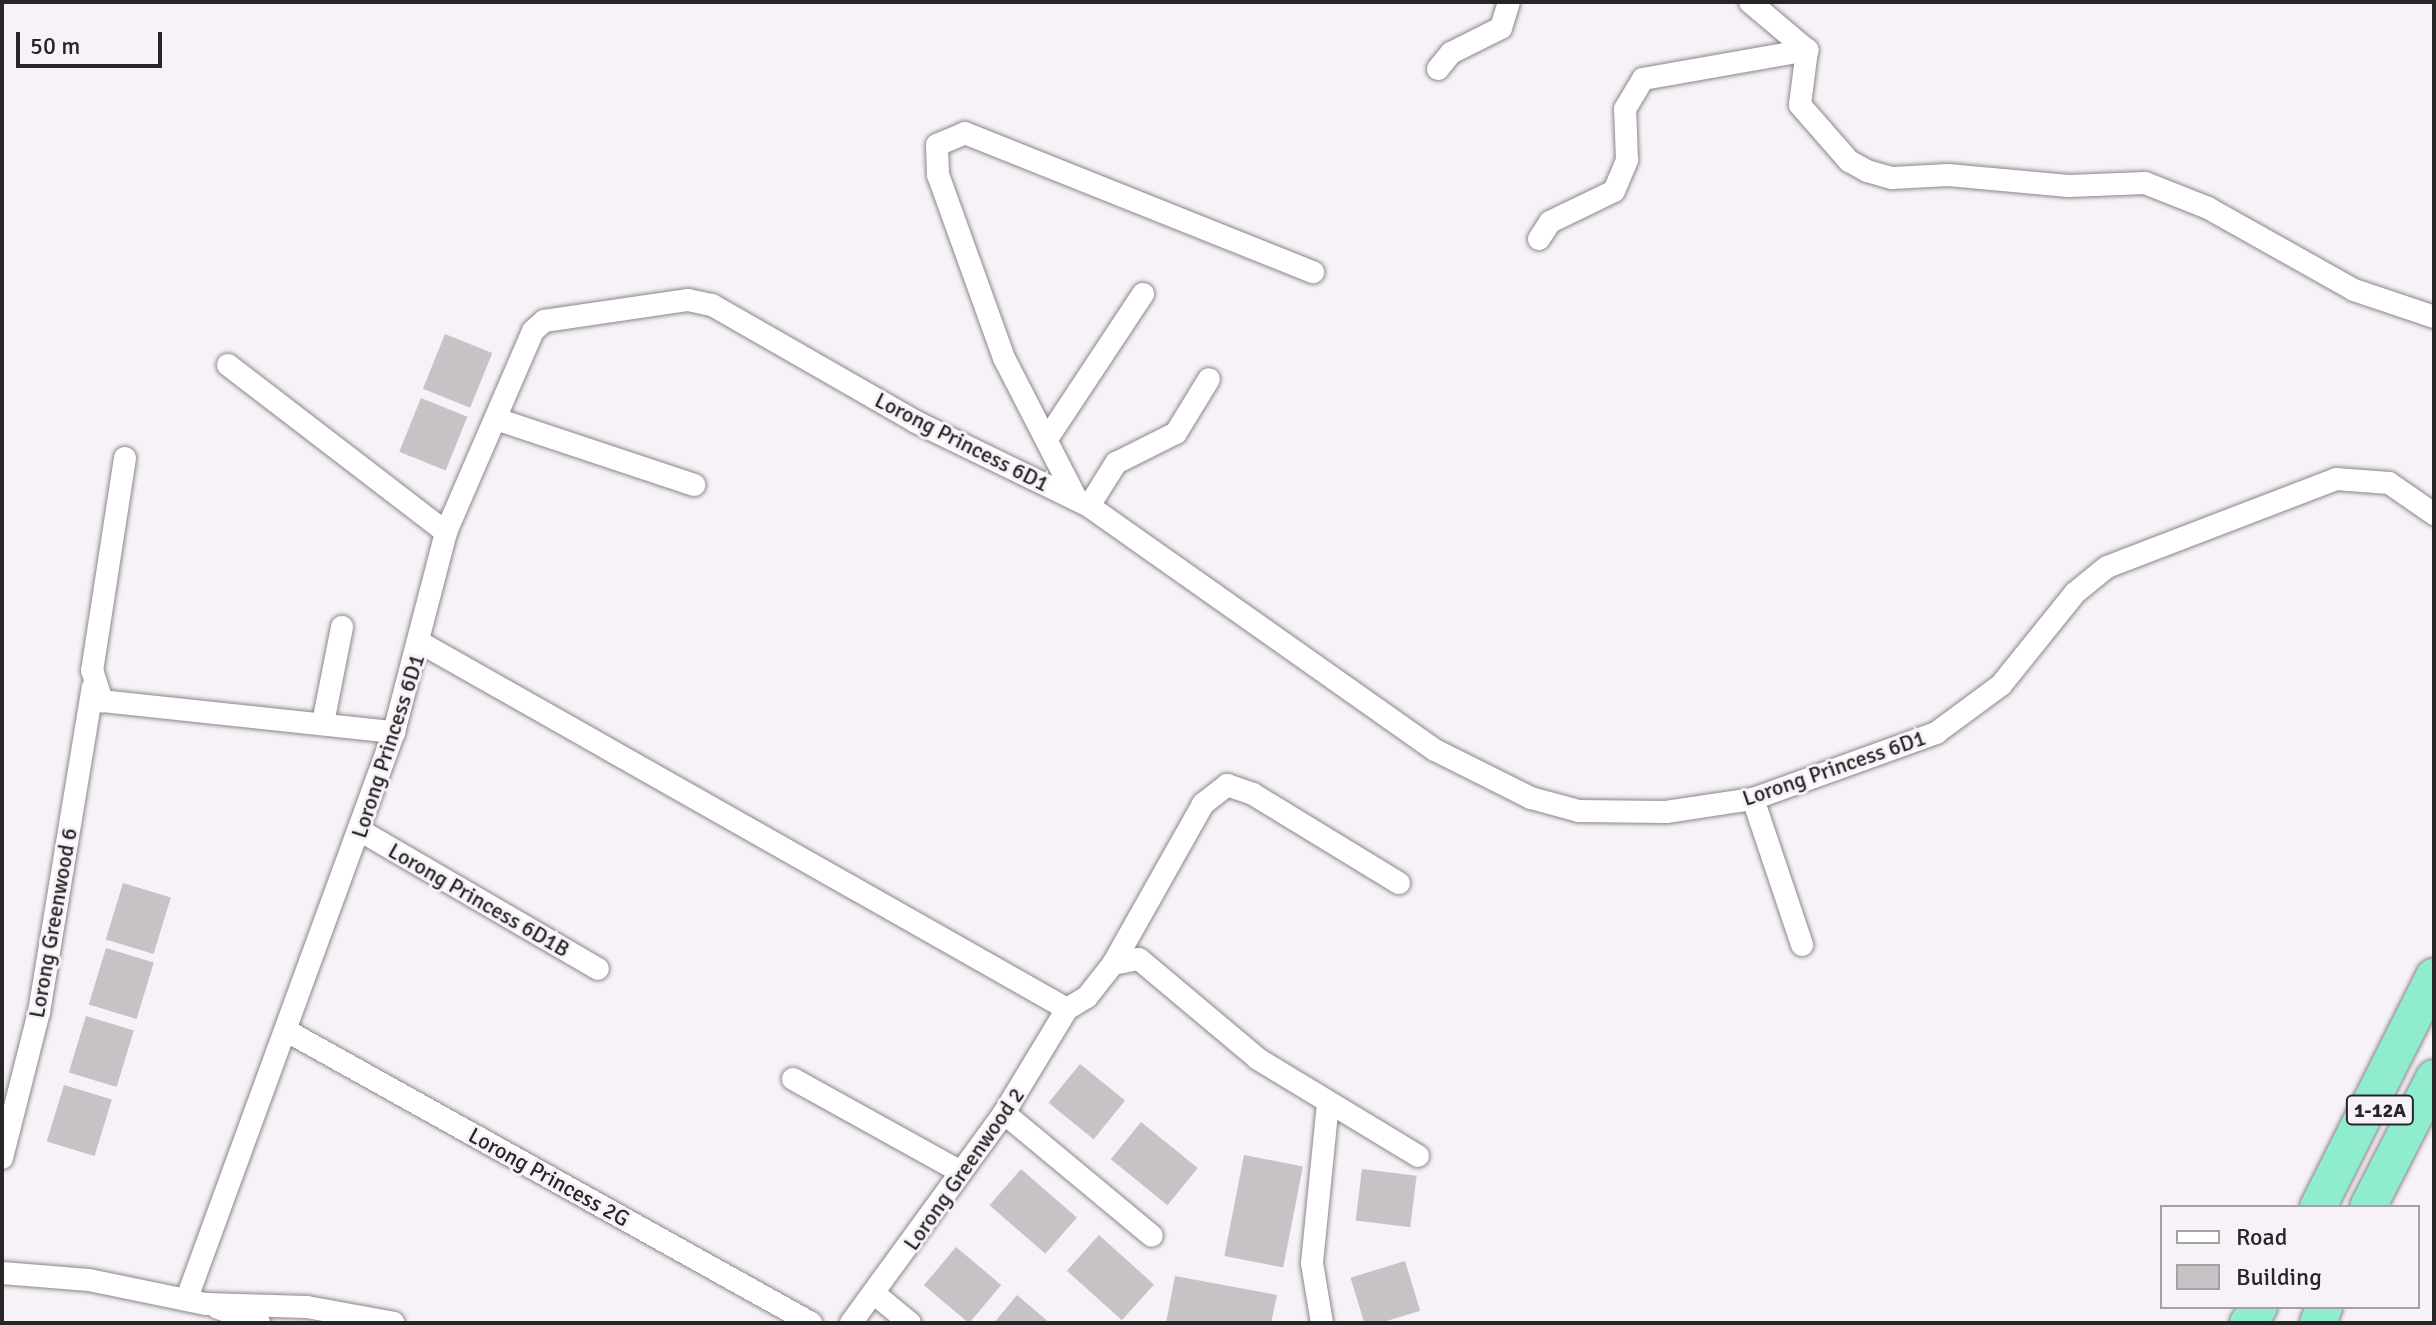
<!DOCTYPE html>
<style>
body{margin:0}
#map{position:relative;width:2436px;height:1325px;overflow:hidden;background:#f7f2f7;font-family:Signika,sans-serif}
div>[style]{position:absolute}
.building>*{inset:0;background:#c6c2c6;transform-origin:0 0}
.roads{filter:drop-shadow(0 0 2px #8a868a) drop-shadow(0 0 2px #8a868a)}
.minor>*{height:22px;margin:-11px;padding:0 11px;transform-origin:11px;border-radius:11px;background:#fff}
.trunk>*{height:36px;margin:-18px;padding:0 18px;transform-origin:18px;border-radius:18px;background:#90ecce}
span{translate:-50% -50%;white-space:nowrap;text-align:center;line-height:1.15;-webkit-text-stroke:6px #f7f2f7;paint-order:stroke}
.shield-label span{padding:2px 6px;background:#f7f2f7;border:2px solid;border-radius:6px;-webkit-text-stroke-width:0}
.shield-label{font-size:20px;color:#272527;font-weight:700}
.street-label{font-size:22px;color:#272527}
.frame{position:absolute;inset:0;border:4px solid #272527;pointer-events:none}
.legend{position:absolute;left:2160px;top:1205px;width:260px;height:104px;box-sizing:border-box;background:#f7f2f7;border:2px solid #a4a0a4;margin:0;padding:10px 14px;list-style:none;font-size:24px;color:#272527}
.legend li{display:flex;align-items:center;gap:16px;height:40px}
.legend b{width:40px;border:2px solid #a4a0a4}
.scale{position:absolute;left:16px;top:32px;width:146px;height:36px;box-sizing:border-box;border:4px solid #272527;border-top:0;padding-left:10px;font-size:24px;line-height:28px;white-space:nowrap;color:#272527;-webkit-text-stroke:6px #f7f2f7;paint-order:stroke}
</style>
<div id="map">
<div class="building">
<i style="left:445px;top:334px;width:51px;height:59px;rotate:22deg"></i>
<i style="left:421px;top:398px;width:50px;height:58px;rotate:22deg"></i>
<i style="left:123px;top:883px;width:50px;height:59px;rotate:17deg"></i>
<i style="left:106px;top:948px;width:50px;height:59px;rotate:17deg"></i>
<i style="left:86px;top:1016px;width:50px;height:59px;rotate:17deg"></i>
<i style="left:1080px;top:1064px;width:58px;height:50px;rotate:39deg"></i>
<i style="left:64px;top:1085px;width:50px;height:59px;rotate:17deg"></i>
<i style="left:1141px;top:1122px;width:73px;height:48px;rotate:39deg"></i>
<i style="left:1244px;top:1155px;width:60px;height:103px;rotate:11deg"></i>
<i style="left:1021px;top:1169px;width:74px;height:48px;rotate:41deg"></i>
<i style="left:1362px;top:1169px;width:55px;height:52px;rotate:7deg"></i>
<i style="left:1099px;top:1235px;width:74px;height:48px;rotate:42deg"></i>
<i style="left:956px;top:1247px;width:59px;height:50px;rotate:40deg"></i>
<i style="left:1405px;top:1261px;width:52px;height:57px;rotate:73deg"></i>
<i style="clip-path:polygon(1175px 1276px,1277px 1295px,1271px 1323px,1166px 1323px)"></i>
<i style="clip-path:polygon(1017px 1295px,1050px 1323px,994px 1323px)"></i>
</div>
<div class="roads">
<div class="minor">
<i style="left:1750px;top:2px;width:75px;rotate:40.1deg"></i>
<i style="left:1807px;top:50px;width:55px;rotate:97.3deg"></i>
<i style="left:1800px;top:105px;width:74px;rotate:48.8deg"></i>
<i style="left:1849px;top:161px;width:21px;rotate:29deg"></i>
<i style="left:1867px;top:171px;width:26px;rotate:16deg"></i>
<i style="left:1892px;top:178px;width:56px;rotate:-3.1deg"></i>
<i style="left:1948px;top:175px;width:121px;rotate:5.2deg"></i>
<i style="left:2069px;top:186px;width:76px;rotate:-2.3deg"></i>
<i style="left:2145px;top:183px;width:68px;rotate:21.6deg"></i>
<i style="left:2208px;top:208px;width:167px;rotate:29.3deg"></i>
<i style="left:2354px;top:290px;width:84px;rotate:18.6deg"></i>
<i style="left:1438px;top:69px;width:21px;rotate:-51deg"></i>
<i style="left:1451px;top:53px;width:56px;rotate:-26.6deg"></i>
<i style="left:1501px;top:28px;width:27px;rotate:-73deg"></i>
<i style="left:1539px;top:239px;width:20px;rotate:-57deg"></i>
<i style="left:1550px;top:222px;width:71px;rotate:-25.8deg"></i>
<i style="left:1614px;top:191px;width:34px;rotate:-67deg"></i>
<i style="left:1627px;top:160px;width:51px;rotate:-92.2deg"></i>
<i style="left:1625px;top:109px;width:35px;rotate:-59deg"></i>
<i style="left:1643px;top:79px;width:167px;rotate:-10deg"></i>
<i style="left:228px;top:365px;width:275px;rotate:37.5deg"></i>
<i style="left:496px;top:419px;width:209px;rotate:18.4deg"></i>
<i style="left:1047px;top:439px;width:174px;rotate:-56.5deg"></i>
<i style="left:125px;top:458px;width:215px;rotate:98.8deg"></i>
<i style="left:92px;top:670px;width:33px;rotate:72deg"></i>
<i style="left:102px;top:701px;width:294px;rotate:6.1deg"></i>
<i style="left:1077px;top:500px;width:160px;rotate:-117.2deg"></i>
<i style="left:1004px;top:358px;width:195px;rotate:-109.8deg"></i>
<i style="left:938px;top:175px;width:30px;rotate:-92deg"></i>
<i style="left:937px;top:145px;width:30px;rotate:-23deg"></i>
<i style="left:965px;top:133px;width:375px;rotate:21.8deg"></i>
<i style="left:1089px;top:506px;width:51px;rotate:-57.9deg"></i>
<i style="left:1116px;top:463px;width:67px;rotate:-26.6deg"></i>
<i style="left:1176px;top:433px;width:63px;rotate:-58.6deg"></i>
<i style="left:421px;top:643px;width:742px;rotate:29.53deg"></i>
<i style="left:1067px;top:1009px;width:23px;rotate:-31deg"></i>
<i style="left:1087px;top:997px;width:42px;rotate:-51.8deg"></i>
<i style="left:1113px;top:964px;width:26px;rotate:-11deg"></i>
<i style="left:1139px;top:959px;width:155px;rotate:40deg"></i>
<i style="left:1258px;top:1059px;width:187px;rotate:31.2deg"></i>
<i style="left:323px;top:723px;width:98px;rotate:-78.8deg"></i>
<i style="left:1753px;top:799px;width:154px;rotate:71.4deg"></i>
<i style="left:361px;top:831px;width:274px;rotate:30.2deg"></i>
<i style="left:1113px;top:964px;width:184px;rotate:-60.6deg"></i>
<i style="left:1203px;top:804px;width:31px;rotate:-38deg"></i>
<i style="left:1227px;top:785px;width:28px;rotate:19deg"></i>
<i style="left:1253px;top:794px;width:171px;rotate:31.4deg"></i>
<i style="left:287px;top:1031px;width:600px;rotate:29.13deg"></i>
<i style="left:793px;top:1079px;width:192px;rotate:29deg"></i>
<i style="left:1004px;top:1113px;width:192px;rotate:39.7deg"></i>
<i style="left:2px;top:1158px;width:151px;rotate:-75.8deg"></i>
<i style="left:39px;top:1012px;width:329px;rotate:-80.6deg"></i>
<i style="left:2px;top:1273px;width:87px;rotate:4.6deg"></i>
<i style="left:89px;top:1280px;width:119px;rotate:11.6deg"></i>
<i style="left:206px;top:1304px;width:101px;rotate:1.7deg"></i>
<i style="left:307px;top:1307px;width:88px;rotate:10.4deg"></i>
<i style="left:876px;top:1295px;width:44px;rotate:39.5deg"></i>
<i style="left:187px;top:1298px;width:603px;rotate:-69.91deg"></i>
<i style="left:394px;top:732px;width:207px;rotate:-75.4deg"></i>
<i style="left:446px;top:532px;width:219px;rotate:-66.6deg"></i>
<i style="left:533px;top:331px;width:15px;rotate:-42deg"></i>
<i style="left:544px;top:321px;width:146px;rotate:-8.3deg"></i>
<i style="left:688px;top:300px;width:25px;rotate:12deg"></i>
<i style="left:712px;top:305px;width:235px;rotate:29.8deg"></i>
<i style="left:916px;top:422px;width:192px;rotate:25.9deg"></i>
<i style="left:1089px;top:506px;width:423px;rotate:35.2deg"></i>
<i style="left:1435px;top:750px;width:107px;rotate:26.6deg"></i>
<i style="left:1531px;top:798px;width:50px;rotate:15.2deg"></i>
<i style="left:1579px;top:811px;width:87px;rotate:0.7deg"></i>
<i style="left:1666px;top:812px;width:88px;rotate:-8.5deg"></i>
<i style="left:1753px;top:799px;width:195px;rotate:-19.8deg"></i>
<i style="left:1936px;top:733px;width:81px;rotate:-36.4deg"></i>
<i style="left:2001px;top:685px;width:118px;rotate:-51.2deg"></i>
<i style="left:2075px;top:593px;width:41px;rotate:-39.1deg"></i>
<i style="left:2107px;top:567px;width:245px;rotate:-21deg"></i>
<i style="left:2336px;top:479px;width:53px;rotate:4.3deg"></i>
<i style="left:2389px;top:483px;width:55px;rotate:34.6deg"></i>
<i style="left:218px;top:1308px;width:44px;rotate:20.1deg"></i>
<i style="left:851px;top:1323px;width:260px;rotate:-53.9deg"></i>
<i style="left:1004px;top:1113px;width:122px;rotate:-58.8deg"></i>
<i style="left:1322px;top:1323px;width:61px;rotate:-99.5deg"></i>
<i style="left:1312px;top:1263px;width:160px;rotate:-84.3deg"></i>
</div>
<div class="trunk">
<i style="left:2318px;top:1207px;width:258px;rotate:-63.3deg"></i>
<i style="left:2368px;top:1207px;width:145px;rotate:-62.9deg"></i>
<i style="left:2248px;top:1323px;width:19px;rotate:-55deg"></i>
<i style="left:2318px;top:1323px;width:17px;rotate:-69deg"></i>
</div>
</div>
<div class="shield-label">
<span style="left:2380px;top:1110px">1-12A</span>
</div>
<div class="street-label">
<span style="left:962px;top:442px;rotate:27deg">Lorong Princess 6D1</span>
<span style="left:388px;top:746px;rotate:-72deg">Lorong Princess 6D1</span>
<span style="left:1834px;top:768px;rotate:-19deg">Lorong Princess 6D1</span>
<span style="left:479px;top:900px;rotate:30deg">Lorong Princess 6D1B</span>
<span style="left:53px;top:923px;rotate:-80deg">Lorong Greenwood 6</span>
<span style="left:964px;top:1169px;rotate:-55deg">Lorong Greenwood 2</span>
<span style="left:549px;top:1177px;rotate:29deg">Lorong Princess 2G</span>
</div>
<div class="frame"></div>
<ul class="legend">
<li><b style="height:10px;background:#fff"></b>Road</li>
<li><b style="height:22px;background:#c6c2c6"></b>Building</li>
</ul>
<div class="scale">50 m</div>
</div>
